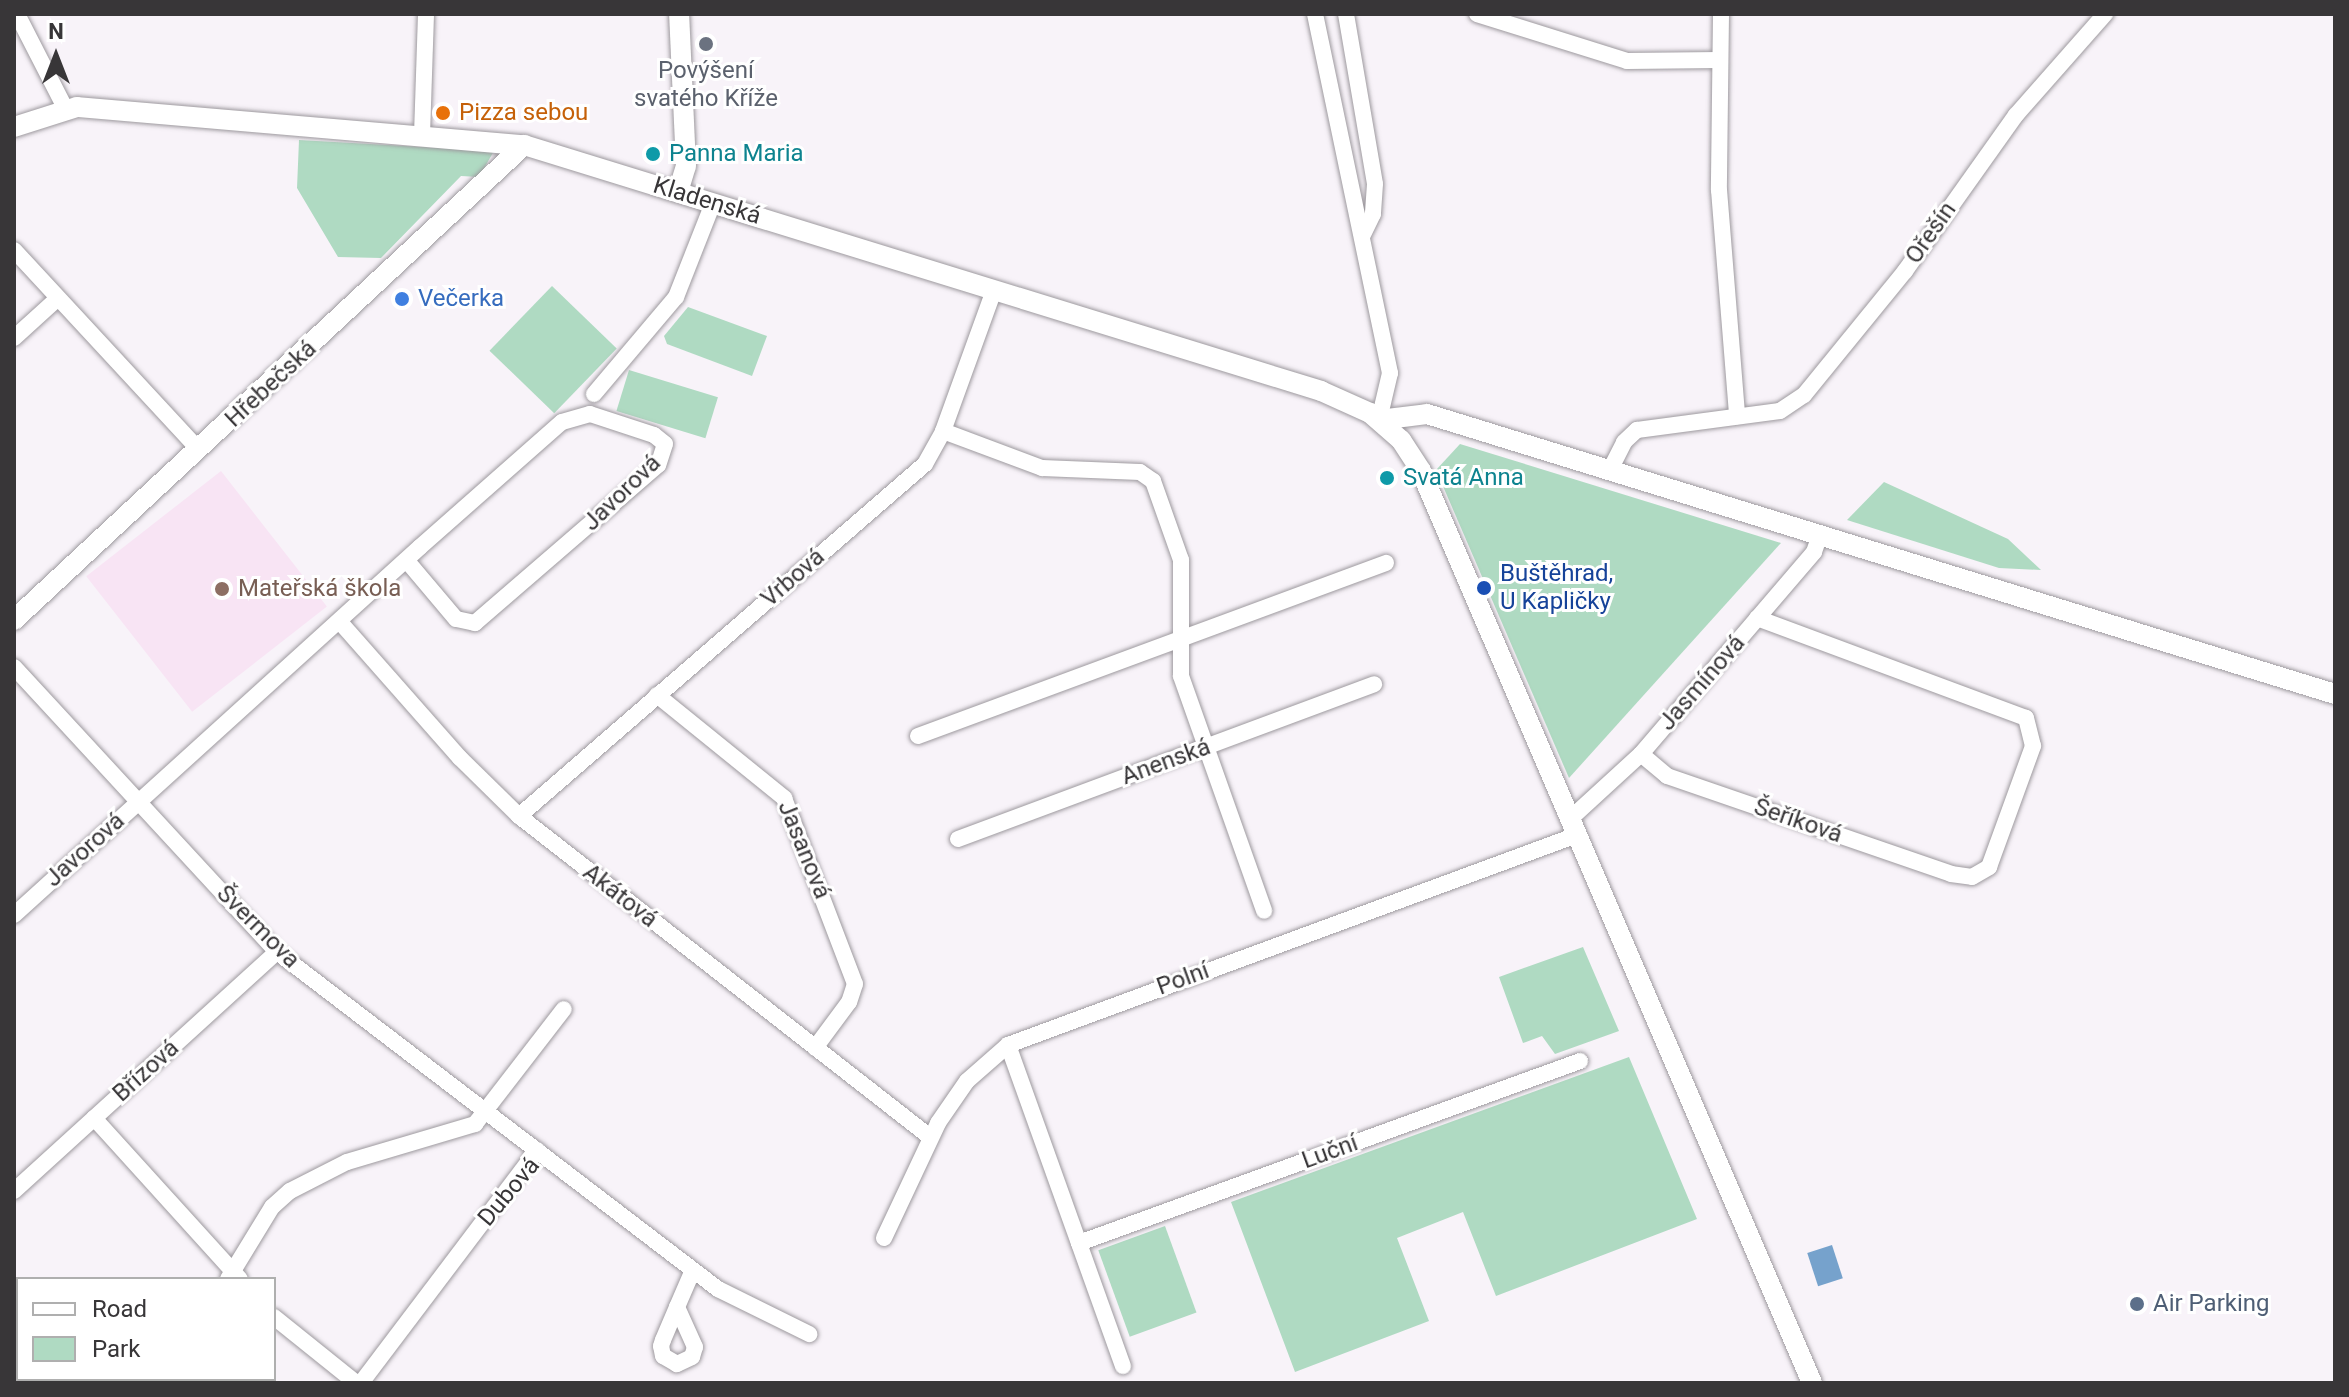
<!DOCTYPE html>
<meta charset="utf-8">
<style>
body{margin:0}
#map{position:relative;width:2349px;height:1397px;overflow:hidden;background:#f8f3f9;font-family:Roboto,sans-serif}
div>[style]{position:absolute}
.education>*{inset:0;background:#f8e4f4;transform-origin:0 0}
.green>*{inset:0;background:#afdac2;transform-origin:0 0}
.water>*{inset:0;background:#76a2cc;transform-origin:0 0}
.roads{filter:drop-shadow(0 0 2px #9d999e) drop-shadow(0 0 2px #9d999e)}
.minor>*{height:16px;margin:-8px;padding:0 8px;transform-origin:8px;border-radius:8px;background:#fff}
.tertiary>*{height:20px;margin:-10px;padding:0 10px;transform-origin:10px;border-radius:10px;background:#fff}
.dots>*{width:22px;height:22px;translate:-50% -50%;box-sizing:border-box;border:4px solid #fff;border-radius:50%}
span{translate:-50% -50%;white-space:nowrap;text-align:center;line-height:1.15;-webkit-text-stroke:6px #fff;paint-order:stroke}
.worship-label{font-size:24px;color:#5b616d}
.food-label{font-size:24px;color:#c56008}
.left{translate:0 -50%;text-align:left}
.culture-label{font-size:24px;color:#0d838f}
.street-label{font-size:24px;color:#383638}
.shop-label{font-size:24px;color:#366cbe}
.transit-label{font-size:24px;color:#164399}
.education-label{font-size:24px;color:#785e54}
.service-label{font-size:24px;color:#4e5e75}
.frame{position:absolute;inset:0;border:16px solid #383638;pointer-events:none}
.legend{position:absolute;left:16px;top:1277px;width:260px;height:104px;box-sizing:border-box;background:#fff;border:2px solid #afafaf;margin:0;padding:10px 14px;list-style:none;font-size:24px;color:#383638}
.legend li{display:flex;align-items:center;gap:16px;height:40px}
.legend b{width:40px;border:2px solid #afafaf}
.north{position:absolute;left:16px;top:16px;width:80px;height:80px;-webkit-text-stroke:6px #fff;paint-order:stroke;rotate:0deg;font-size:22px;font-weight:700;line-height:32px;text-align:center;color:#383638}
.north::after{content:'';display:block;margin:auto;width:28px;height:36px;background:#383638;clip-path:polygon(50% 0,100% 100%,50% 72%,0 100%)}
</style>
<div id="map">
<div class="education">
<i style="left:221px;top:471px;width:172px;height:171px;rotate:52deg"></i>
</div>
<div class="green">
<i style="clip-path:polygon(299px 140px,494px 151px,479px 177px,461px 176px,381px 258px,338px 257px,297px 188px)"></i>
<i style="left:552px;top:286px;width:90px;height:90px;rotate:44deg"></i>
<i style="clip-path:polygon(688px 307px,767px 336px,752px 376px,667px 344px,664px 336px)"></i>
<i style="left:629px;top:370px;width:93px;height:43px;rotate:17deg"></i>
<i style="clip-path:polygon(1460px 444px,1781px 543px,1569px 778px,1436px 470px)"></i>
<i style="clip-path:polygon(1884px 482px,2008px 539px,2041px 570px,1999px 568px,1847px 520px)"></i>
<i style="clip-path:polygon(1583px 947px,1619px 1031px,1555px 1054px,1542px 1036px,1523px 1043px,1499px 977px)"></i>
<i style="clip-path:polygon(1629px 1057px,1697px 1219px,1496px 1296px,1463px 1212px,1397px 1238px,1429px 1321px,1295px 1372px,1231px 1202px)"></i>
<i style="left:1165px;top:1226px;width:92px;height:71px;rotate:70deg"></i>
</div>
<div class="water">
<i style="left:1832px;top:1245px;width:35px;height:26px;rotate:72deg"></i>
</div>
<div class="roads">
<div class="minor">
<i style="left:17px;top:14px;width:106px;rotate:62.9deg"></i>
<i style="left:1315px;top:14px;width:367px;rotate:78.2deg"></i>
<i style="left:1390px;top:373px;width:48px;rotate:103.2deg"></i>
<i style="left:1346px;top:14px;width:172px;rotate:80.3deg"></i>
<i style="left:1375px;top:184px;width:30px;rotate:94deg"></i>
<i style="left:1373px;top:214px;width:25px;rotate:116deg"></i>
<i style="left:1477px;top:14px;width:157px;rotate:17.4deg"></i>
<i style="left:1627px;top:61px;width:92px;rotate:-0.6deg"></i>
<i style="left:1721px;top:14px;width:176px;rotate:90.7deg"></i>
<i style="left:1719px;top:190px;width:227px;rotate:85.4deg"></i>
<i style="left:422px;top:135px;width:121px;rotate:-88.1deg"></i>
<i style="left:14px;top:250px;width:272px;rotate:47.2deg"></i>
<i style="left:14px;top:338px;width:59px;rotate:-42.3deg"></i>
<i style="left:594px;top:394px;width:127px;rotate:-49.8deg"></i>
<i style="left:676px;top:297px;width:101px;rotate:-68.5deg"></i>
<i style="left:943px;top:431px;width:106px;rotate:20.5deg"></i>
<i style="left:1042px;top:468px;width:98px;rotate:2.3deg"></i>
<i style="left:1140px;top:472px;width:16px;rotate:35deg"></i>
<i style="left:1153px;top:481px;width:84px;rotate:70.5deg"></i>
<i style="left:1181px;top:560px;width:116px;rotate:90deg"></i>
<i style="left:1181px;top:676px;width:249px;rotate:70.5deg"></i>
<i style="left:1610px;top:470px;width:31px;rotate:-63deg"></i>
<i style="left:1624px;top:442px;width:18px;rotate:-43deg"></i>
<i style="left:1637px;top:430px;width:144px;rotate:-7.6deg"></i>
<i style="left:1780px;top:411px;width:29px;rotate:-34deg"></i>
<i style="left:1804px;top:395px;width:160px;rotate:-50.8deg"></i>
<i style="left:1905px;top:271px;width:191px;rotate:-54.6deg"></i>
<i style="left:2016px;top:115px;width:135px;rotate:-48.6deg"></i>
<i style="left:340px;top:622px;width:181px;rotate:48.6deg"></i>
<i style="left:460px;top:758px;width:83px;rotate:44.5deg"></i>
<i style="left:519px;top:816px;width:521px;rotate:37.99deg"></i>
<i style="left:14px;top:667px;width:388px;rotate:47.3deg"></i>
<i style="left:277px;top:952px;width:555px;rotate:37.39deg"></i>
<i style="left:718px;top:1289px;width:102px;rotate:26.3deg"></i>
<i style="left:657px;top:695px;width:164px;rotate:39deg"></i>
<i style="left:784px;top:798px;width:199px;rotate:69.1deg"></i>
<i style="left:855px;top:984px;width:19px;rotate:108deg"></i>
<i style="left:849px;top:1002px;width:57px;rotate:126.5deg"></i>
<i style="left:918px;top:736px;width:499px;rotate:-20.3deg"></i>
<i style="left:1641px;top:754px;width:34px;rotate:40deg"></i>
<i style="left:1667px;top:776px;width:300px;rotate:19deg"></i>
<i style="left:1951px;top:874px;width:21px;rotate:8deg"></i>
<i style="left:1972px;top:877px;width:20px;rotate:-30deg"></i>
<i style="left:1989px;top:867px;width:129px;rotate:-70deg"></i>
<i style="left:2033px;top:746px;width:29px;rotate:-104deg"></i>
<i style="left:2026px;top:718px;width:287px;rotate:-159.6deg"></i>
<i style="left:519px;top:816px;width:537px;rotate:-40.93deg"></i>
<i style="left:925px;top:464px;width:38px;rotate:-61deg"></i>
<i style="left:943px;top:431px;width:150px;rotate:-70.1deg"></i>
<i style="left:1570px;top:819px;width:96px;rotate:-42.5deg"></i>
<i style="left:1641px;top:754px;width:266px;rotate:-49.4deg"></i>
<i style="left:1814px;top:552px;width:18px;rotate:-71deg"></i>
<i style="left:958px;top:839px;width:444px;rotate:-20.4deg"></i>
<i style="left:14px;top:915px;width:548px;rotate:-42.19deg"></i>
<i style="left:420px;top:547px;width:189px;rotate:-41.4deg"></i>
<i style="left:562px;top:422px;width:29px;rotate:-16deg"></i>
<i style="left:590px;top:414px;width:67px;rotate:18.2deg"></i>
<i style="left:654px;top:435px;width:14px;rotate:39deg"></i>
<i style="left:665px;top:444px;width:22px;rotate:108deg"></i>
<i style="left:658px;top:465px;width:242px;rotate:139.2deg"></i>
<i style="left:475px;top:623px;width:19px;rotate:-168deg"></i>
<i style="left:456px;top:619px;width:76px;rotate:-130.2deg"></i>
<i style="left:1008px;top:1045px;width:341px;rotate:70.3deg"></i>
<i style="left:94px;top:1118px;width:217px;rotate:47.8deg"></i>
<i style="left:14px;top:1191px;width:355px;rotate:-42.3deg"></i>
<i style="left:884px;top:1238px;width:127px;rotate:-64.8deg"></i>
<i style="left:938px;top:1123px;width:51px;rotate:-55.4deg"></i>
<i style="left:967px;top:1081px;width:55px;rotate:-41.3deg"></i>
<i style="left:1008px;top:1045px;width:607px;rotate:-20.26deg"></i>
<i style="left:1079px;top:1243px;width:533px;rotate:-19.96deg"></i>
<i style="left:228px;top:1279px;width:84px;rotate:-58.6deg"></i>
<i style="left:272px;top:1207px;width:24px;rotate:-42deg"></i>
<i style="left:290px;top:1191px;width:64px;rotate:-27deg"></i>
<i style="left:347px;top:1162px;width:134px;rotate:-16.5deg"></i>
<i style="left:475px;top:1124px;width:145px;rotate:-52.3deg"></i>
<i style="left:677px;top:1307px;width:44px;rotate:65.8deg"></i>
<i style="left:695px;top:1347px;width:10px;rotate:107deg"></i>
<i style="left:692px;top:1357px;width:17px;rotate:155deg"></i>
<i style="left:677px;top:1364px;width:16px;rotate:-150deg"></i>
<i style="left:663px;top:1356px;width:10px;rotate:-101deg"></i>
<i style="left:661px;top:1346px;width:6px;rotate:-72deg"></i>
<i style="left:663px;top:1340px;width:36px;rotate:-67deg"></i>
<i style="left:677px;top:1307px;width:40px;rotate:-66.6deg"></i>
<i style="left:274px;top:1317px;width:105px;rotate:38.8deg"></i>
<i style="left:152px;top:1379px;width:4px;rotate:76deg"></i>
<i style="left:361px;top:1383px;width:292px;rotate:-52.9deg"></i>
</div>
<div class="tertiary">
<i style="left:14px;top:127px;width:66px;rotate:-17.6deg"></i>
<i style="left:77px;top:107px;width:449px;rotate:4.9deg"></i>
<i style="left:524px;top:145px;width:834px;rotate:17.15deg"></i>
<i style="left:1321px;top:391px;width:54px;rotate:24.2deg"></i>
<i style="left:1370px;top:413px;width:41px;rotate:41.1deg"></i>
<i style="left:1401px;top:440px;width:37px;rotate:57deg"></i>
<i style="left:1421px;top:471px;width:992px;rotate:66.79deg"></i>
<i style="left:678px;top:192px;width:27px;rotate:-73deg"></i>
<i style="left:686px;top:166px;width:152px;rotate:-92.6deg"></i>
<i style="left:1379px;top:420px;width:48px;rotate:-7.1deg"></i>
<i style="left:1427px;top:414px;width:950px;rotate:17.14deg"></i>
<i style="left:14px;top:620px;width:697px;rotate:-42.96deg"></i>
</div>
</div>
<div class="dots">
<i style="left:706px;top:44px;background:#6b7280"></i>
<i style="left:443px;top:113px;background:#e8710a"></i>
<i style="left:653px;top:154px;background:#0f9aa8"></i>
<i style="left:402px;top:299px;background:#3f7fe0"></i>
<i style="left:1387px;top:478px;background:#0f9aa8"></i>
<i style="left:1484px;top:588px;background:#1a4fb4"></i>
<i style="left:222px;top:589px;background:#8d6e63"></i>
<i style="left:2137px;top:1304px;background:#5c6f8a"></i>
</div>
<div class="worship-label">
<span style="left:706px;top:85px">Povýšení<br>svatého Kříže</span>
</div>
<div class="food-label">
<span class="left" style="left:459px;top:113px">Pizza sebou</span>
</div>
<div class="culture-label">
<span class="left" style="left:669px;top:154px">Panna Maria</span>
<span class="left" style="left:1403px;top:478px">Svatá Anna</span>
</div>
<div class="street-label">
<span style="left:707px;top:201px;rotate:17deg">Kladenská</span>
<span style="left:1931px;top:233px;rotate:-55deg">Ořešín</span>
<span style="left:271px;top:384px;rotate:-43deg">Hřebečská</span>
<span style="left:622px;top:493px;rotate:-44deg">Javorová</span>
<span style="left:793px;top:578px;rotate:-41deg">Vrbová</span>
<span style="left:1702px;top:683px;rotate:-49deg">Jasmínová</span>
<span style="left:1166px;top:762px;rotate:-20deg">Anenská</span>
<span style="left:1798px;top:821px;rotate:19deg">Šeříková</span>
<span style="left:85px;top:850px;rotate:-42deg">Javorová</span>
<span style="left:804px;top:850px;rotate:68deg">Jasanová</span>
<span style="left:620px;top:896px;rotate:38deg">Akátová</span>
<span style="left:258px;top:927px;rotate:45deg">Švermova</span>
<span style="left:1183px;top:979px;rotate:-20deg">Polní</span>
<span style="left:146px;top:1071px;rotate:-42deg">Břízová</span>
<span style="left:1330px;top:1152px;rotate:-20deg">Luční</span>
<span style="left:509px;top:1192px;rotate:-50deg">Dubová</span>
</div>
<div class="shop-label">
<span class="left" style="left:418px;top:299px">Večerka</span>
</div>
<div class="transit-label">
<span class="left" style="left:1500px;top:588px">Buštěhrad,<br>U Kapličky</span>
</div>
<div class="education-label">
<span class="left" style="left:238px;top:589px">Mateřská škola</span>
</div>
<div class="service-label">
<span class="left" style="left:2153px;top:1304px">Air Parking</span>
</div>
<div class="frame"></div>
<ul class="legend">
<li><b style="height:10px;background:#fff"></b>Road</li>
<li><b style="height:22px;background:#afdac2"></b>Park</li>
</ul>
<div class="north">N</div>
</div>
